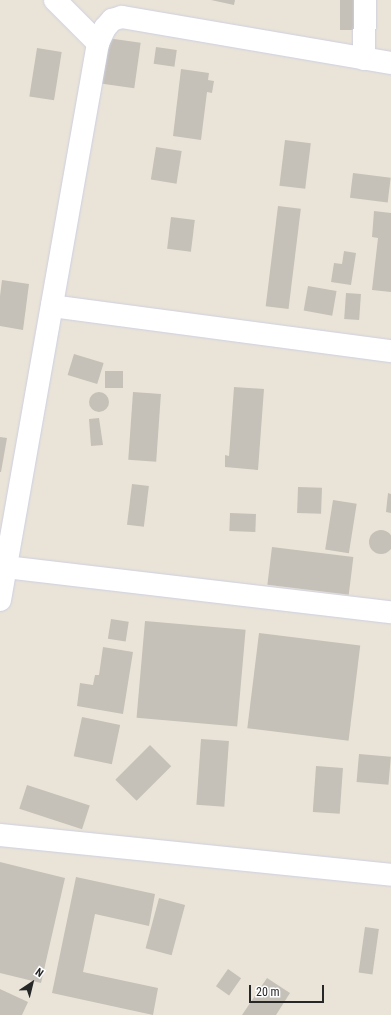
<!DOCTYPE html>
<style>
body{margin:0}
#map{position:relative;width:391px;height:1015px;overflow:hidden;background:#eae4d8;font-family:"Roboto Condensed",sans-serif}
div>[style]{position:absolute}
.building>*{inset:0;background:#c5c1b8;transform-origin:0 0}
.round{border-radius:50%}
.roads{filter:drop-shadow(0 0 1px #cdcfe1) drop-shadow(0 0 1px #cdcfe1)}
.minor>*{height:22px;margin:-11px;padding:0 11px;transform-origin:11px;border-radius:11px;background:#fff}
span{translate:-50% -50%;white-space:nowrap;text-align:center;line-height:1.15;-webkit-text-stroke:3px #fff;paint-order:stroke}
.north{position:absolute;left:12px;top:963px;width:40px;height:40px;-webkit-text-stroke:3px #fff;paint-order:stroke;rotate:35deg;font-size:11px;font-weight:700;line-height:16px;text-align:center;color:#272727}
.north::after{content:'';display:block;margin:auto;width:14px;height:18px;background:#272727;clip-path:polygon(50% 0,100% 100%,50% 72%,0 100%)}
.scale{position:absolute;left:249px;top:985px;width:75px;height:18px;box-sizing:border-box;border:2px solid #272727;border-top:0;padding-left:5px;font-size:12px;line-height:14px;white-space:nowrap;color:#272727;-webkit-text-stroke:3px #fff;paint-order:stroke}
</style>
<div id="map">
<div class="building">
<i style="clip-path:polygon(211px 0,235px 0,234px 5px)"></i>
<i style="left:340px;top:0;width:17px;height:30px"></i>
<i style="left:107px;top:38px;width:34px;height:46px;rotate:8deg"></i>
<i style="left:156px;top:47px;width:21px;height:17px;rotate:8deg"></i>
<i style="left:37px;top:48px;width:25px;height:49px;rotate:9deg"></i>
<i style="clip-path:polygon(181px 69px,209px 73px,208px 80px,214px 81px,212px 93px,207px 92px,201px 140px,173px 136px)"></i>
<i style="left:285px;top:140px;width:26px;height:46px;rotate:7deg"></i>
<i style="left:156px;top:147px;width:26px;height:33px;rotate:9deg"></i>
<i style="left:353px;top:173px;width:38px;height:25px;rotate:7deg"></i>
<i style="left:278px;top:206px;width:23px;height:101px;rotate:7deg"></i>
<i style="clip-path:polygon(374px 211px,391px 213px,391px 292px,372px 290px,378px 238px,372px 237px)"></i>
<i style="left:171px;top:217px;width:24px;height:32px;rotate:7deg"></i>
<i style="clip-path:polygon(344px 251px,356px 253px,351px 285px,331px 282px,334px 263px,342px 264px)"></i>
<i style="clip-path:polygon(2px 280px,29px 284px,23px 330px,0 326px,0 296px)"></i>
<i style="left:308px;top:286px;width:29px;height:25px;rotate:10deg"></i>
<i style="left:346px;top:293px;width:15px;height:26px;rotate:4deg"></i>
<i style="left:74px;top:354px;width:31px;height:22px;rotate:17deg"></i>
<i style="left:105px;top:371px;width:18px;height:17px"></i>
<i style="clip-path:polygon(234px 387px,264px 389px,258px 470px,225px 467px,225px 455px,229px 456px)"></i>
<i class="round" style="left:89px;top:392px;width:20px;height:20px"></i>
<i style="left:133px;top:392px;width:28px;height:68px;rotate:4deg"></i>
<i style="clip-path:polygon(99px 418px,103px 445px,91px 446px,89px 419px)"></i>
<i style="clip-path:polygon(0 437px,7px 438px,1px 472px,0 472px)"></i>
<i style="left:132px;top:484px;width:17px;height:41px;rotate:7deg"></i>
<i style="left:298px;top:487px;width:24px;height:26px;rotate:2deg"></i>
<i style="clip-path:polygon(388px 493px,391px 494px,391px 513px,386px 512px)"></i>
<i style="left:333px;top:500px;width:24px;height:50px;rotate:9deg"></i>
<i style="left:230px;top:513px;width:26px;height:18px;rotate:2deg"></i>
<i class="round" style="left:369px;top:530px;width:24px;height:24px"></i>
<i style="left:272px;top:547px;width:82px;height:38px;rotate:7deg"></i>
<i style="left:111px;top:619px;width:18px;height:20px;rotate:9deg"></i>
<i style="left:145px;top:621px;width:101px;height:97px;rotate:5deg"></i>
<i style="left:259px;top:633px;width:102px;height:96px;rotate:7deg"></i>
<i style="clip-path:polygon(103px 647px,133px 652px,123px 714px,77px 706px,80px 683px,93px 685px,95px 675px,99px 675px)"></i>
<i style="left:82px;top:717px;width:39px;height:40px;rotate:12deg"></i>
<i style="left:201px;top:739px;width:28px;height:66px;rotate:4deg"></i>
<i style="left:150px;top:745px;width:30px;height:49px;rotate:45deg"></i>
<i style="left:359px;top:754px;width:32px;height:28px;rotate:5deg"></i>
<i style="left:316px;top:766px;width:27px;height:46px;rotate:4deg"></i>
<i style="left:27px;top:785px;width:66px;height:25px;rotate:18deg"></i>
<i style="clip-path:polygon(0 862px,65px 878px,41px 983px,0 973px)"></i>
<i style="clip-path:polygon(76px 877px,155px 894px,149px 926px,95px 914px,83px 972px,158px 988px,153px 1015px,52px 993px)"></i>
<i style="left:159px;top:898px;width:27px;height:52px;rotate:15deg"></i>
<i style="left:365px;top:927px;width:14px;height:46px;rotate:8deg"></i>
<i style="left:228px;top:969px;width:16px;height:21px;rotate:35deg"></i>
<i style="clip-path:polygon(267px 978px,290px 993px,276px 1015px,242px 1015px)"></i>
<i style="clip-path:polygon(0 989px,28px 1002px,22px 1015px,0 1015px)"></i>
</div>
<div class="roads">
<div class="minor">
<i style="left:55px;top:0;width:61px;rotate:45deg"></i>
<i style="left:364px;top:59px;width:59px;rotate:-89deg"></i>
<i style="left:52px;top:306px;width:342px;rotate:7.6deg"></i>
<i style="left:6px;top:567px;width:388px;rotate:6.7deg"></i>
<i style="left:0;top:600px;width:566px;rotate:-80.02deg"></i>
<i style="left:98px;top:43px;width:17px;rotate:-65deg"></i>
<i style="left:105px;top:28px;width:11px;rotate:-49deg"></i>
<i style="left:112px;top:20px;width:10px;rotate:-17deg"></i>
<i style="left:122px;top:17px;width:273px;rotate:9.7deg"></i>
<i style="left:0;top:835px;width:393px;rotate:5.8deg"></i>
</div>
</div>
<div class="north">N</div>
<div class="scale">20 m</div>
</div>
